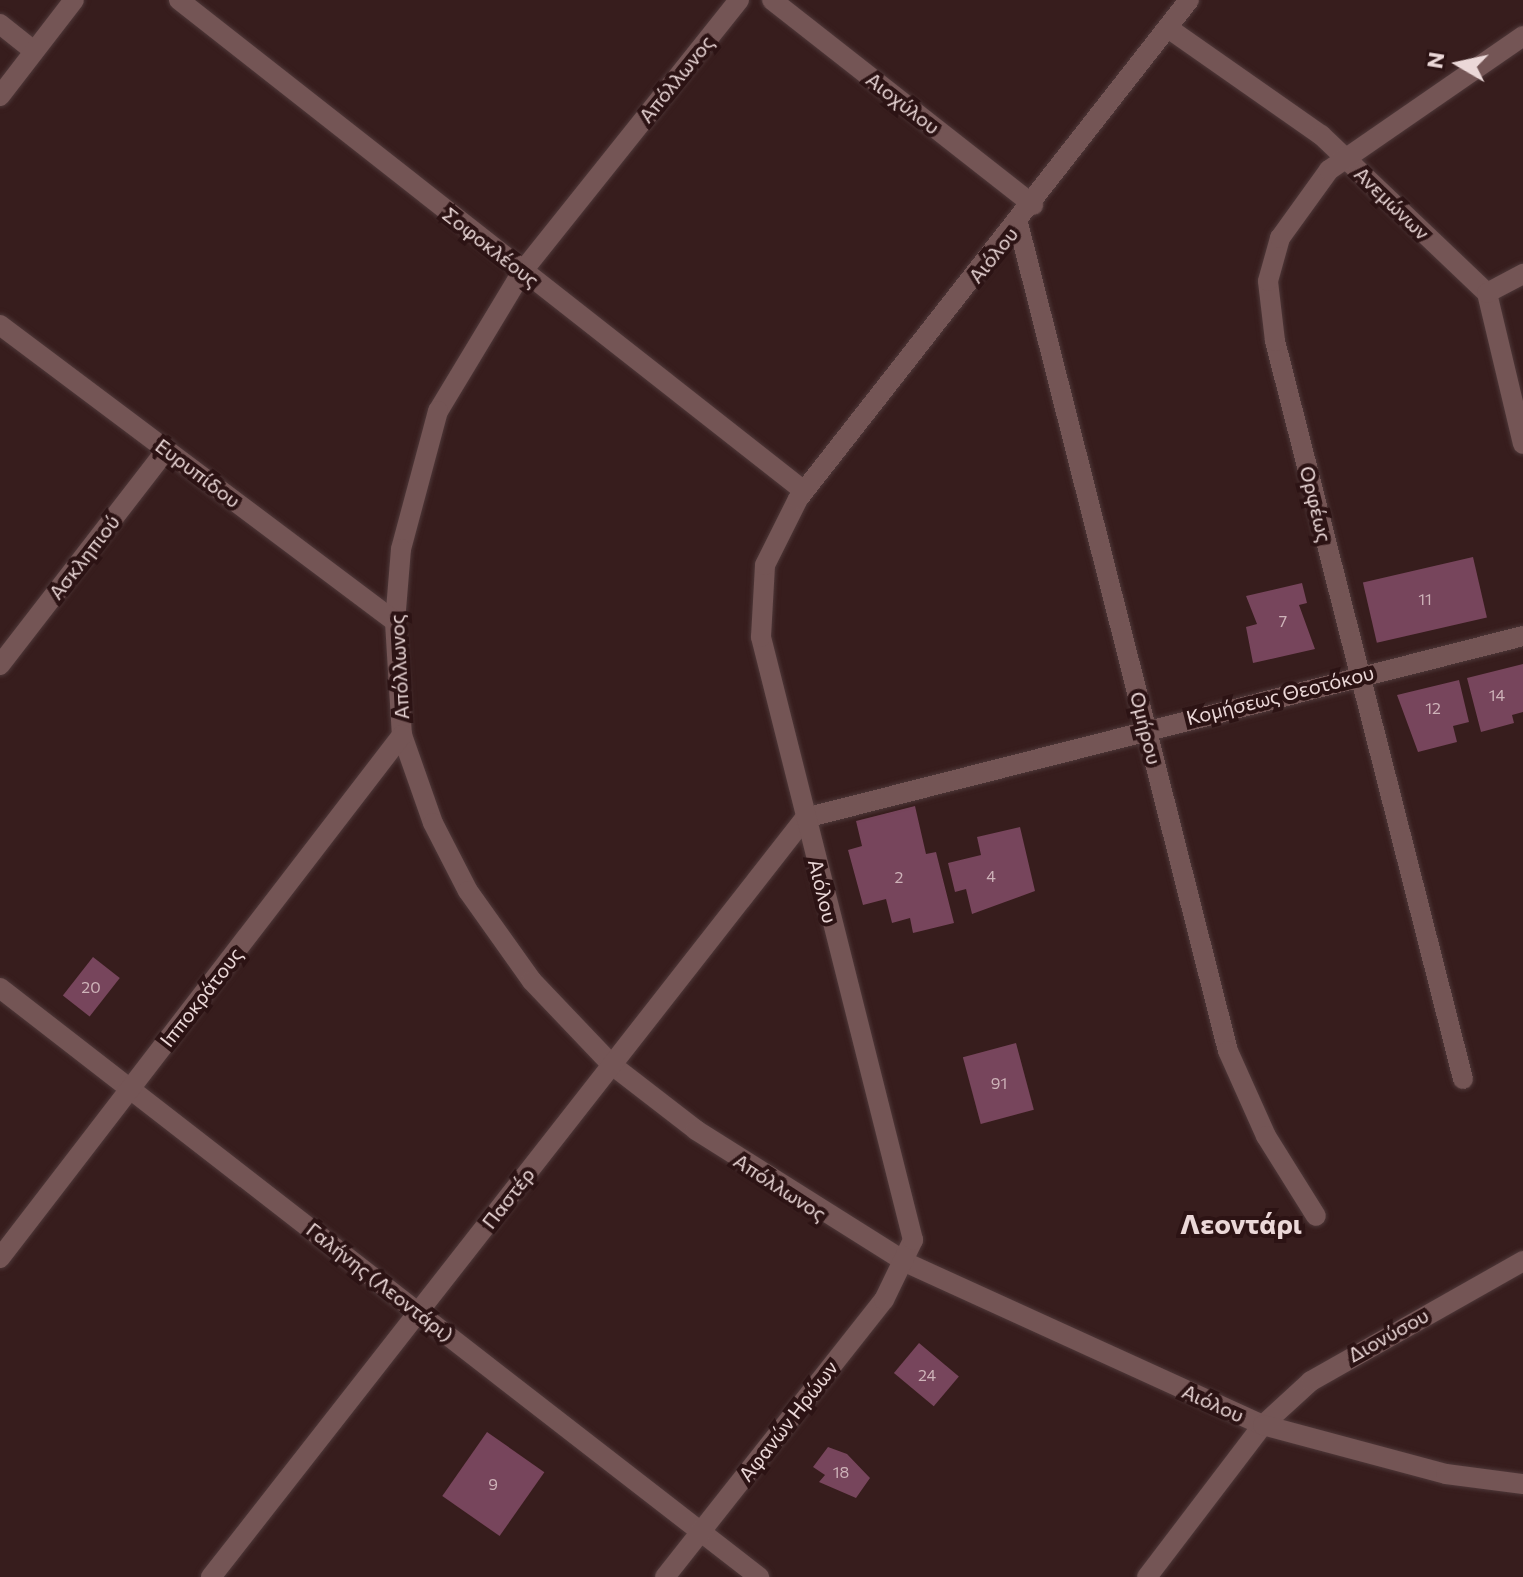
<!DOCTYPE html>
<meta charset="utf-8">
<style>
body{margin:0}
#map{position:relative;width:1523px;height:1577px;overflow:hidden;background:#371d1d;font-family:Commissioner,sans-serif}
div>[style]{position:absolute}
.building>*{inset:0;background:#77455c;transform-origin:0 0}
.roads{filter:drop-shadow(0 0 2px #4e3839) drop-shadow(0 0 2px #4e3839)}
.street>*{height:20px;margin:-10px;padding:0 10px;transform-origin:10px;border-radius:10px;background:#745555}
.secondary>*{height:20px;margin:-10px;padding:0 10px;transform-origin:10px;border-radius:10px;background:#745555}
span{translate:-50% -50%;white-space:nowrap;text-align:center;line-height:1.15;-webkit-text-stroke:8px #2c1314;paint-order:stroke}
.number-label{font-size:16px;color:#ceb3b9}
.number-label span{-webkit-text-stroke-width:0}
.street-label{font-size:20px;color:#ebd8d8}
.district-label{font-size:28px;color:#ebd8d8;font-weight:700}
.north{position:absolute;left:1419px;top:24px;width:80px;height:80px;-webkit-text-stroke:6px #2c1314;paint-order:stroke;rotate:279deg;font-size:22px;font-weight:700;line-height:32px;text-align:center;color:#ebd8d8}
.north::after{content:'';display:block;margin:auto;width:28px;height:36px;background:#ebd8d8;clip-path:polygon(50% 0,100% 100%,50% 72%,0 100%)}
</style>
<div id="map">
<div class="building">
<i style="left:1473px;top:557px;width:62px;height:113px;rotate:77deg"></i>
<i style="clip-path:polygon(1302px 583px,1307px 603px,1299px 605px,1315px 649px,1253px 663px,1246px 627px,1257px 624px,1246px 596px)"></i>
<i style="clip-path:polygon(1523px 664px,1523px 712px,1512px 715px,1514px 723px,1481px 732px,1467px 678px)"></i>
<i style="clip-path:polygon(1459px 680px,1469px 722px,1453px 726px,1457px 742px,1418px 752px,1397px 695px)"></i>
<i style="clip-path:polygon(915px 806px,926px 854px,936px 852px,954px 923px,913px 933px,910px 918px,892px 923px,886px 899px,863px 905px,848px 850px,862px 846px,856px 821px)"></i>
<i style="clip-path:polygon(1020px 827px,1035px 891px,972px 914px,966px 889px,955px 892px,948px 863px,981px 855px,977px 837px)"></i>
<i style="left:93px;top:957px;width:34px;height:49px;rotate:38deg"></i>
<i style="left:1016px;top:1043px;width:69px;height:55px;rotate:75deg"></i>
<i style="left:919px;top:1343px;width:52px;height:39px;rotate:40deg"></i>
<i style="left:487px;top:1432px;width:70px;height:78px;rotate:35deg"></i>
<i style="clip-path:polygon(828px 1447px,847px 1454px,870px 1478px,856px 1498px,819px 1482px,825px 1475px,813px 1467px)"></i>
</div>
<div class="roads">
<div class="street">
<i style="left:179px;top:0;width:795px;rotate:38.15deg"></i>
<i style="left:739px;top:0;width:348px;rotate:128.6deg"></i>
<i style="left:522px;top:272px;width:162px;rotate:121.1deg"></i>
<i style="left:438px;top:411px;width:143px;rotate:105deg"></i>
<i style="left:401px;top:549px;width:73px;rotate:94.7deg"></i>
<i style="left:395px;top:622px;width:113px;rotate:86.5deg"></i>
<i style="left:402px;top:735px;width:93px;rotate:70.6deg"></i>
<i style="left:433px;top:823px;width:76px;rotate:62.8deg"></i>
<i style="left:468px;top:891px;width:110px;rotate:54.6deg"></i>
<i style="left:532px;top:981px;width:116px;rotate:46.4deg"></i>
<i style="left:612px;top:1065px;width:106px;rotate:37.7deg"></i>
<i style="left:696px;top:1130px;width:249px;rotate:32.2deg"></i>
<i style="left:772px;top:0;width:332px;rotate:38.1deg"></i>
<i style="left:1168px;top:28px;width:187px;rotate:35deg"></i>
<i style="left:1321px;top:135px;width:229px;rotate:43.6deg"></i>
<i style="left:1487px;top:293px;width:155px;rotate:76.6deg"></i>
<i style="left:1018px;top:223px;width:854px;rotate:75.77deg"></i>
<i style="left:1228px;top:1051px;width:93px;rotate:65.9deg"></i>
<i style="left:1266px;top:1136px;width:94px;rotate:58deg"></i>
<i style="left:1487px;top:293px;width:41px;rotate:-27.8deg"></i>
<i style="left:0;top:325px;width:494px;rotate:36.9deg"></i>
<i style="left:0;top:665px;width:273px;rotate:-52.3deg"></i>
<i style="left:0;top:988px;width:961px;rotate:37.81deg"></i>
<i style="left:1463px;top:1079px;width:762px;rotate:-104.29deg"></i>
<i style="left:1275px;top:341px;width:60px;rotate:-96.7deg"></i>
<i style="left:1268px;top:281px;width:45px;rotate:-74.4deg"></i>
<i style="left:1280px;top:238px;width:84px;rotate:-54.2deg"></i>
<i style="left:1329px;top:170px;width:236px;rotate:-34.6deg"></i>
<i style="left:0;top:1258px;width:660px;rotate:-52.45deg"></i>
<i style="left:211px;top:1577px;width:964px;rotate:-51.95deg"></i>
<i style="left:805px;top:818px;width:741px;rotate:-14.22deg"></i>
<i style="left:1147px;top:1577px;width:191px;rotate:-52.7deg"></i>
<i style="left:1263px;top:1425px;width:65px;rotate:-42.5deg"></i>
<i style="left:1311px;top:1381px;width:244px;rotate:-29.5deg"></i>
</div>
<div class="secondary">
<i style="left:0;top:24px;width:43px;rotate:38.5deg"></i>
<i style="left:0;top:96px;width:121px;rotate:-52.4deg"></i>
<i style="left:907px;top:1263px;width:391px;rotate:24.5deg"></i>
<i style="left:1263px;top:1425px;width:189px;rotate:15deg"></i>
<i style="left:1446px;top:1474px;width:78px;rotate:7.4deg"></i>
<i style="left:665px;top:1577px;width:353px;rotate:-51.7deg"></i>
<i style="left:884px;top:1300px;width:67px;rotate:-64.2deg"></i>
<i style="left:913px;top:1240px;width:622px;rotate:-104.15deg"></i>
<i style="left:761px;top:637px;width:72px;rotate:-86.8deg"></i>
<i style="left:765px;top:565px;width:74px;rotate:-63.4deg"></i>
<i style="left:798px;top:499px;width:634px;rotate:-51.92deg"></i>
</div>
</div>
<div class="number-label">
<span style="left:1425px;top:599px">11</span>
<span style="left:1283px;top:621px">7</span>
<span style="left:1497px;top:695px">14</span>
<span style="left:1433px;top:708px">12</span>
<span style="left:991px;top:876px">4</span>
<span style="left:899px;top:877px">2</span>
<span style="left:91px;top:987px">20</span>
<span style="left:999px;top:1083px">91</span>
<span style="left:927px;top:1375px">24</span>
<span style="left:841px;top:1472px">18</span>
<span style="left:493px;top:1484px">9</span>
</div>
<div class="street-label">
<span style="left:676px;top:79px;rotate:-51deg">Απόλλωνος</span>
<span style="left:903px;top:103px;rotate:38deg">Αιοχύλου</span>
<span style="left:1392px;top:203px;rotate:44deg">Ανεμώνων</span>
<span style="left:491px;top:247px;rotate:38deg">Σοφοκλέους</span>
<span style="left:993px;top:255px;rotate:-51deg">Αιόλου</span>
<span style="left:198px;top:473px;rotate:37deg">Ευρυπίδου</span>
<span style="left:1316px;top:504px;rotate:76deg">Ορφέως</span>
<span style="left:84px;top:557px;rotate:-52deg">Ασκληπιού</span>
<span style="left:399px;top:667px;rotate:-93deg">Απόλλωνος</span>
<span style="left:1280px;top:695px;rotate:-14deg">Κομήσεως Θεοτόκου</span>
<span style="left:1146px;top:728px;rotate:76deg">Ομήρου</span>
<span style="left:823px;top:891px;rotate:76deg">Αιόλου</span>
<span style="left:201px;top:997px;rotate:-52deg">Ιπποκράτους</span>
<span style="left:780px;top:1187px;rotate:33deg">Απόλλωνος</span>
<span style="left:508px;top:1198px;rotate:-52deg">Παστέρ</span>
<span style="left:380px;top:1282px;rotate:38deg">Γαλήνης (Λεοντάρι)</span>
<span style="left:1388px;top:1335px;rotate:-29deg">Διονύσου</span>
<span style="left:1213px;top:1403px;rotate:24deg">Αιόλου</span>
<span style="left:788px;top:1421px;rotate:-52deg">Αφανών Ηρώων</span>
</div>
<div class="district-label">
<span style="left:1241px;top:1223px">Λεοντάρι</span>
</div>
<div class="north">N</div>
</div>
